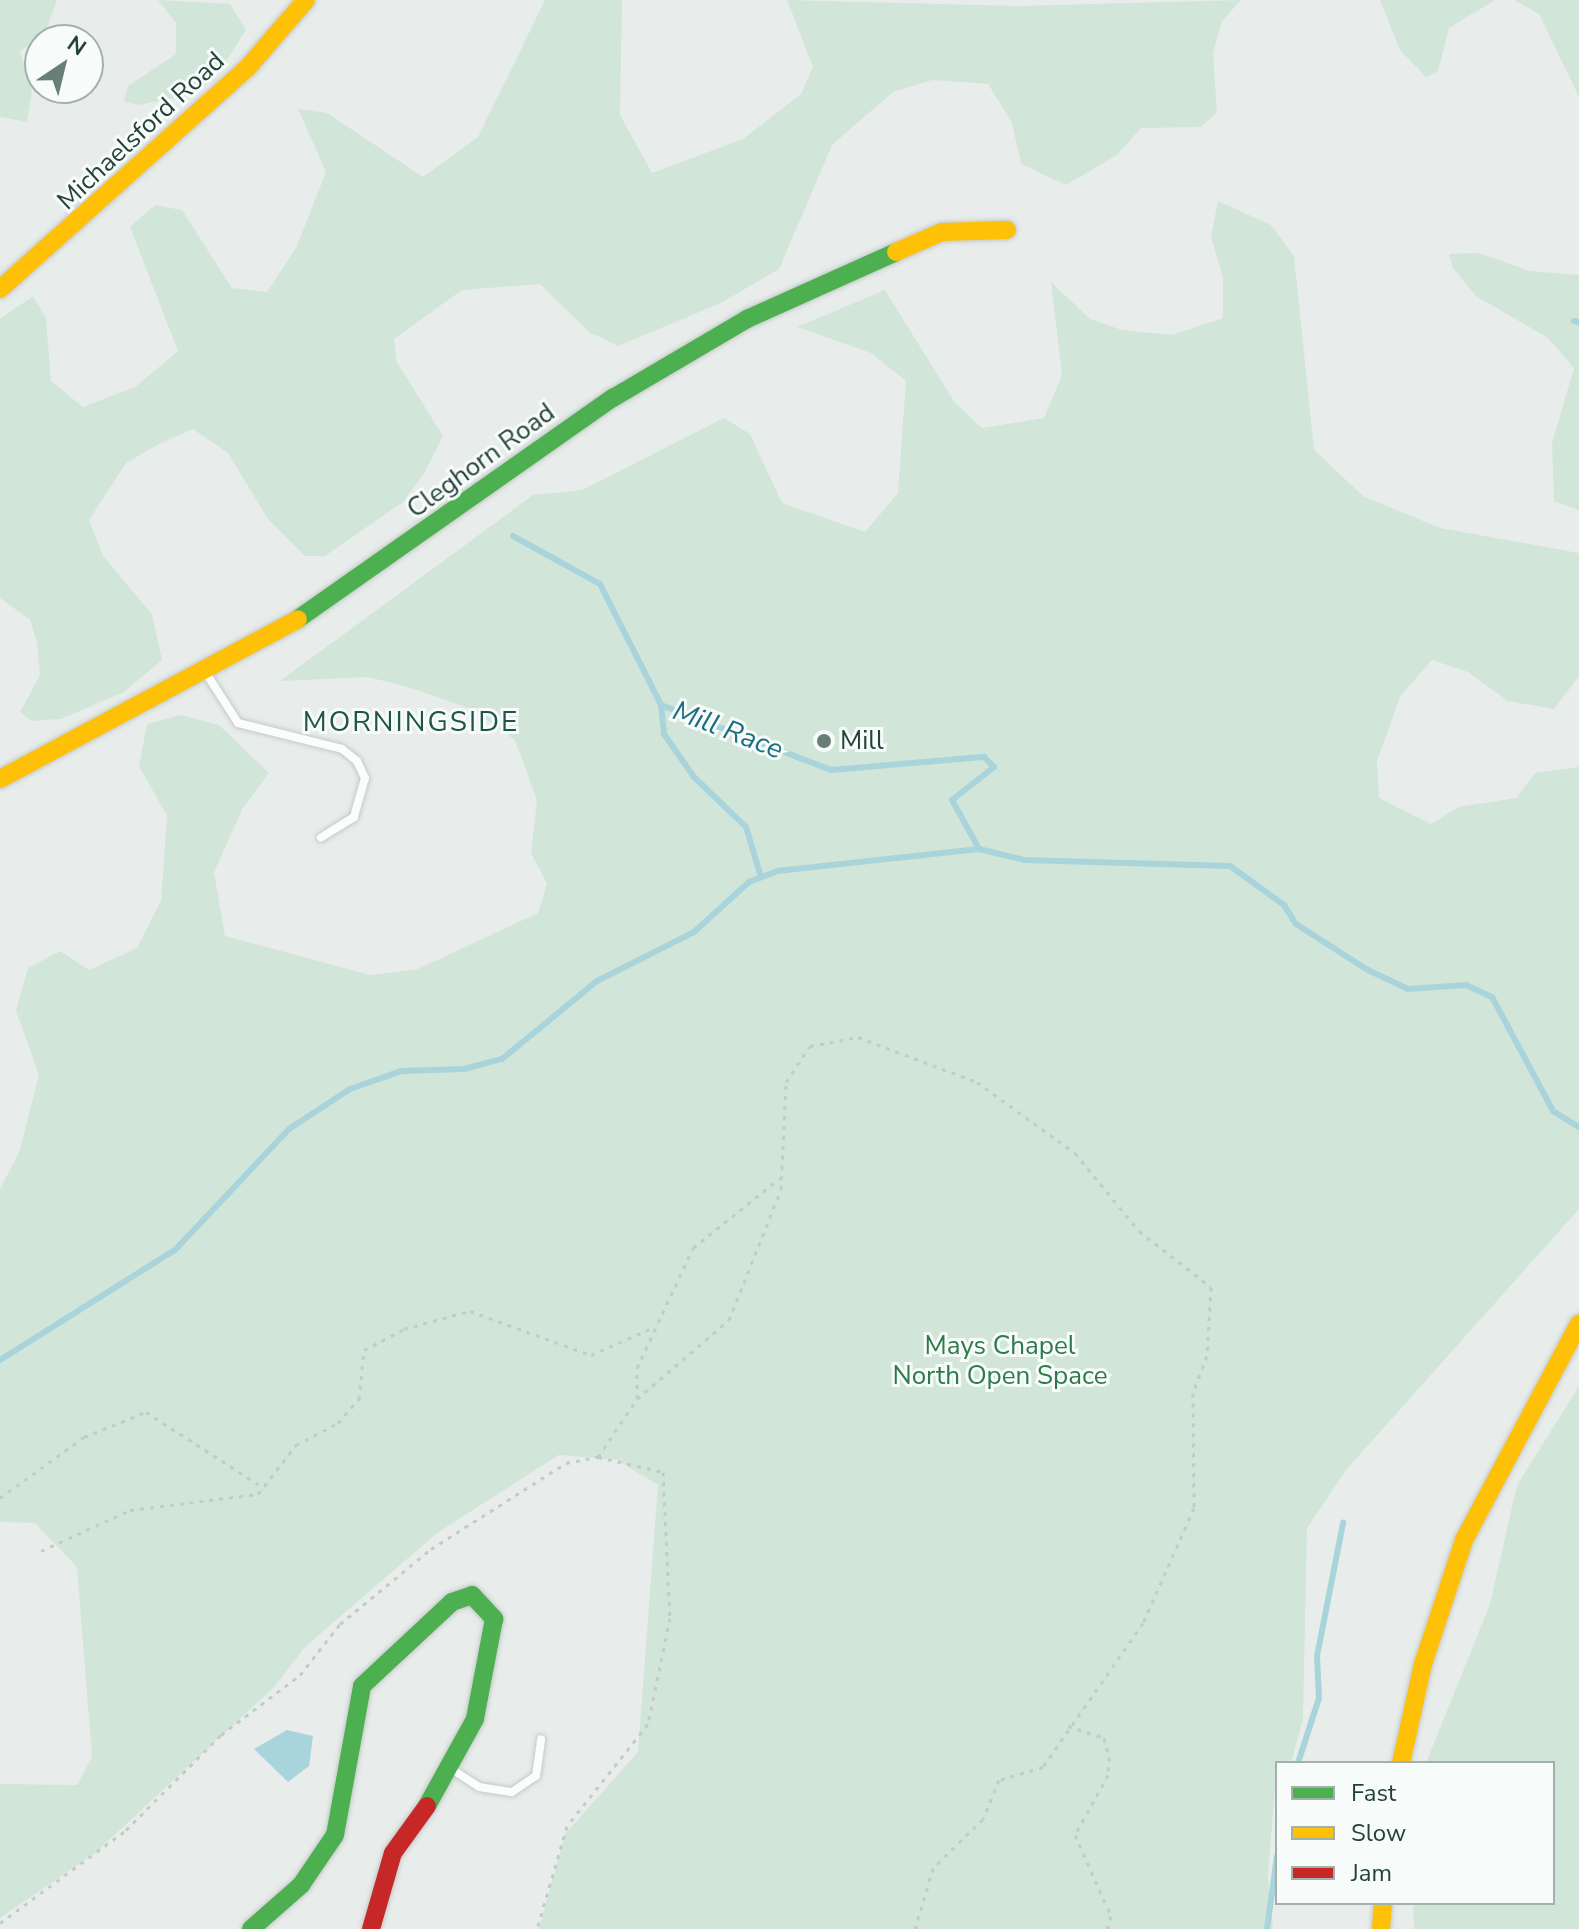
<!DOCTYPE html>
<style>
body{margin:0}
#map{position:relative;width:1579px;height:1929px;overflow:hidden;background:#e8edeb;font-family:"Nunito Sans",sans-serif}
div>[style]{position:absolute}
.green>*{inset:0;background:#d1e6d8}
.water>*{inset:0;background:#a9d4db}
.stream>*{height:6px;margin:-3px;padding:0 3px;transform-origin:3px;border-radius:3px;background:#a9d4db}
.path>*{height:3px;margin-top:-1.5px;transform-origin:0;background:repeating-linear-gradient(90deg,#c3ccca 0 4px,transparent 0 10px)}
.roads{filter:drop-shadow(0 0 2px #c5cac8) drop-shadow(0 0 2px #c5cac8)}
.lane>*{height:8px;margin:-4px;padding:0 4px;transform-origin:4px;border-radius:4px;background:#fcfcfc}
.fast>*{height:18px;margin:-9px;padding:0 9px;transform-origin:9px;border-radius:9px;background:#4caf50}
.slow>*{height:18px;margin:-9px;padding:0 9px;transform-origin:9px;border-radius:9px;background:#ffc107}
.jam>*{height:18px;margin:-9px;padding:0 9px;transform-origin:9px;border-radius:9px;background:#c62828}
.dots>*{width:22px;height:22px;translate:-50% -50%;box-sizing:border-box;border:4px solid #f7fbf9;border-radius:50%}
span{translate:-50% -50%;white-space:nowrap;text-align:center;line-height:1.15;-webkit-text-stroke:6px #f7fbf9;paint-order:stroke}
.street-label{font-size:26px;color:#24423a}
.poi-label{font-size:26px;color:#24423a}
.left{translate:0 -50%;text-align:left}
.park-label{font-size:26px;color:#2d7a4b}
.neighbourhood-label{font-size:28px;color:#1f5548;letter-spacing:2px}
.water-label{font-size:28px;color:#1c6f80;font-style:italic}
.legend{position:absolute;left:1275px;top:1761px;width:280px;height:144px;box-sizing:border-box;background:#f7fbf9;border:2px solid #a3b1ad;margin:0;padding:10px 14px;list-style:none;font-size:24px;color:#24423a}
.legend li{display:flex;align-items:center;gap:16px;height:40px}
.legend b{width:40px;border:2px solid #a3b1ad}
.north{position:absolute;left:24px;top:24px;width:80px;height:80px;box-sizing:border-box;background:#f7fbf9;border:2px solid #a3b1ad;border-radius:50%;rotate:35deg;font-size:22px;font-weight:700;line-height:32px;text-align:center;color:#24423a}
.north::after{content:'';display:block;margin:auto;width:28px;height:36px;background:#697e78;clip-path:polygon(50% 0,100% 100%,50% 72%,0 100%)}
</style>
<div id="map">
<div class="green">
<i style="clip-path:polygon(0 0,57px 0,44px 36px,20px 51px,32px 92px,27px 122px,0 117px)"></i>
<i style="clip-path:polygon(158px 0,230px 4px,246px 30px,214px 80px,186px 96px,138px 105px,124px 101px,128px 86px,176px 54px,176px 23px)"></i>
<i style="clip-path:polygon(545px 0,622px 0,620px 115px,652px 173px,743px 139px,801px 94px,813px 67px,787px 0,1018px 6px,1241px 0,1222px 21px,1213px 53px,1217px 112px,1201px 127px,1141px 128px,1117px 155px,1066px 185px,1021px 164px,1012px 123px,988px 84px,932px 80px,893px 92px,832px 145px,779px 269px,721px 303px,618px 346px,589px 332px,540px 284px,462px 290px,394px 339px,397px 362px,443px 436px,424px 473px,403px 502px,325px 556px,305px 556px,268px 519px,228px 453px,193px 429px,159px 444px,126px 463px,89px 520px,103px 556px,152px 614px,162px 660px,124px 692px,61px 719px,31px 721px,20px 712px,40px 675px,37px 642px,30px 620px,0 598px,0 319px,33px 296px,46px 318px,51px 381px,83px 407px,135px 387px,178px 351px,130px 227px,155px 205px,182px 210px,232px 288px,267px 292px,296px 248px,326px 172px,298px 109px,327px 113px,423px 177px,478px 137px)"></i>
<i style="clip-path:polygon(1380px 0,1495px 0,1449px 28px,1438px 71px,1426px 77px,1400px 50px)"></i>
<i style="clip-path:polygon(1514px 0,1579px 0,1579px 97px,1539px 14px)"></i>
<i style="clip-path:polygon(1218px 201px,1271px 225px,1294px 256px,1314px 450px,1363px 496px,1440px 528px,1579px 553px,1579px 676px,1554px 709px,1508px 701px,1468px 672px,1432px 660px,1401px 695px,1377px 761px,1379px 798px,1431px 824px,1459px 807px,1516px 798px,1535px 773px,1579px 767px,1579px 1209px,1346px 1470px,1307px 1528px,1303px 1719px,1291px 1763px,1277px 1763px,1268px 1876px,1273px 1929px,539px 1929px,565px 1834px,638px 1752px,658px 1485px,617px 1460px,559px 1455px,437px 1533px,305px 1647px,275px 1686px,95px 1853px,0 1918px,0 1784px,77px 1785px,92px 1757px,77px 1567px,35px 1523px,0 1522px,0 1189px,20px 1150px,39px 1075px,16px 1011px,28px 968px,60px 951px,89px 970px,137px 948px,161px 901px,167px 816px,139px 766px,147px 724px,181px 715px,219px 725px,269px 773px,243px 808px,214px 872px,225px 936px,370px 975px,418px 969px,538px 913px,547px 884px,531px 853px,537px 800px,515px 740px,471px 709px,408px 687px,368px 677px,280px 681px,533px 495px,582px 490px,724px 418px,750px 434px,782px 503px,865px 532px,898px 493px,906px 381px,871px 353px,797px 327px,885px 290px,955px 403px,982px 428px,1044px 418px,1062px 375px,1051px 282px,1090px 319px,1122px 330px,1172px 335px,1223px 318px,1223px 277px,1211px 237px)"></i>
<i style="clip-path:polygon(1479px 253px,1530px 271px,1579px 275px,1579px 510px,1554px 501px,1552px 443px,1574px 368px,1548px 338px,1476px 296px,1453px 268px,1449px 254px)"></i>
<i style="clip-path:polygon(1579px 1386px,1579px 1929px,1414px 1929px,1413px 1903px,1553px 1903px,1553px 1763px,1426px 1763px,1490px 1604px,1517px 1485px)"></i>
</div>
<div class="water">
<i style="clip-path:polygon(287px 1730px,313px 1736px,309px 1766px,288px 1782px,254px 1749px)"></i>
</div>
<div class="stream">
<i style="left:1574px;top:321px;width:5px;rotate:11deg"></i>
<i style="left:513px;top:536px;width:99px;rotate:28.9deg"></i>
<i style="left:600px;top:584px;width:136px;rotate:63.2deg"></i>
<i style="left:661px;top:705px;width:29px;rotate:84deg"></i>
<i style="left:664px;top:734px;width:52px;rotate:55.1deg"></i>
<i style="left:694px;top:777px;width:72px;rotate:43.9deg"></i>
<i style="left:746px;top:827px;width:52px;rotate:73.3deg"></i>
<i style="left:661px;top:705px;width:182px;rotate:20.9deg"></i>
<i style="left:831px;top:770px;width:154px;rotate:-4.9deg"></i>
<i style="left:984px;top:757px;width:14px;rotate:45deg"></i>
<i style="left:994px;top:767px;width:53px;rotate:141.8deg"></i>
<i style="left:952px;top:800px;width:56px;rotate:61.1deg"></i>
<i style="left:0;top:1360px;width:207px;rotate:-32.2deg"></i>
<i style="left:175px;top:1250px;width:166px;rotate:-46.7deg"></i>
<i style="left:289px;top:1129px;width:73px;rotate:-33.3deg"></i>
<i style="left:350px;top:1089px;width:54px;rotate:-19.4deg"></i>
<i style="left:401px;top:1071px;width:63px;rotate:-1.8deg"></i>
<i style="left:464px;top:1069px;width:39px;rotate:-15deg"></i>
<i style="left:502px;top:1059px;width:123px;rotate:-39.4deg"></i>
<i style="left:597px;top:981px;width:109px;rotate:-26.8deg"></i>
<i style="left:694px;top:932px;width:74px;rotate:-42.3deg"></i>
<i style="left:749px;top:882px;width:30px;rotate:-21deg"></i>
<i style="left:777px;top:871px;width:203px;rotate:-6.2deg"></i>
<i style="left:979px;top:849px;width:46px;rotate:13.7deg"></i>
<i style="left:1024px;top:860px;width:206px;rotate:1.7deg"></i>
<i style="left:1230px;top:866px;width:67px;rotate:35.8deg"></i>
<i style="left:1284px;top:905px;width:22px;rotate:58deg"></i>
<i style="left:1296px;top:924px;width:83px;rotate:32.7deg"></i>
<i style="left:1366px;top:969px;width:47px;rotate:25.5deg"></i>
<i style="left:1408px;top:989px;width:58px;rotate:-3.9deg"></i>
<i style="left:1466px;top:985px;width:29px;rotate:25deg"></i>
<i style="left:1492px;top:997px;width:129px;rotate:61.8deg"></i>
<i style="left:1553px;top:1111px;width:31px;rotate:32deg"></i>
<i style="left:1298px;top:1763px;width:68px;rotate:-72.1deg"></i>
<i style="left:1319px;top:1698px;width:42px;rotate:-92.7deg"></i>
<i style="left:1317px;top:1656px;width:136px;rotate:-78.9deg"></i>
<i style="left:1267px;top:1929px;width:74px;rotate:-82.2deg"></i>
</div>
<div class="path">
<i style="left:637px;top:1399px;width:31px;rotate:-90deg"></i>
<i style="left:637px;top:1368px;width:132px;rotate:-65deg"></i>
<i style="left:693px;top:1248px;width:112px;rotate:-38.8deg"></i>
<i style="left:598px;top:1457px;width:70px;rotate:-56.1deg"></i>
<i style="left:637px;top:1399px;width:121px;rotate:-40.7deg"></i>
<i style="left:729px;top:1320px;width:141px;rotate:-68.3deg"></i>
<i style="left:781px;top:1189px;width:107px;rotate:-87.3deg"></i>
<i style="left:786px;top:1082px;width:43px;rotate:-56.3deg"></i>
<i style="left:810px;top:1046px;width:49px;rotate:-10.6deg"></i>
<i style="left:858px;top:1037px;width:127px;rotate:20.7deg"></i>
<i style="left:977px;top:1082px;width:121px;rotate:35.9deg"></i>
<i style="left:1075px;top:1153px;width:101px;rotate:50.6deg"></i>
<i style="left:1139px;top:1231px;width:91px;rotate:37.9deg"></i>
<i style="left:1211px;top:1287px;width:69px;rotate:93.3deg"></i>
<i style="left:1207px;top:1356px;width:40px;rotate:111deg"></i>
<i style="left:1193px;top:1393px;width:115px;rotate:89.5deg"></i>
<i style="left:1194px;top:1508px;width:126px;rotate:113.9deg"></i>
<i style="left:1143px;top:1623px;width:175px;rotate:124.8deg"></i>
<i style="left:1043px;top:1767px;width:46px;rotate:163.5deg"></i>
<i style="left:999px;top:1780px;width:42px;rotate:112.3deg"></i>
<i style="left:983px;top:1819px;width:70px;rotate:135.6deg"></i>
<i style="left:933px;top:1868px;width:64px;rotate:106.4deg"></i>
<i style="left:0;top:1498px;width:104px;rotate:-36deg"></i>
<i style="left:84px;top:1437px;width:67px;rotate:-22deg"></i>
<i style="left:146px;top:1412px;width:140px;rotate:32.8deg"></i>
<i style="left:41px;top:1551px;width:98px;rotate:-24.7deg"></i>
<i style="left:130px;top:1510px;width:129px;rotate:-7.1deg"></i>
<i style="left:258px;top:1494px;width:62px;rotate:-52.2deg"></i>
<i style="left:296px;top:1445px;width:47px;rotate:-27.6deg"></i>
<i style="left:338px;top:1423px;width:32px;rotate:-49deg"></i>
<i style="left:359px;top:1399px;width:49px;rotate:-84.2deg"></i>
<i style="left:364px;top:1350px;width:45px;rotate:-27.7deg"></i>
<i style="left:404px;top:1329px;width:68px;rotate:-15.3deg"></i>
<i style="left:470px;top:1311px;width:129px;rotate:20deg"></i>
<i style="left:591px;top:1355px;width:67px;rotate:-23.9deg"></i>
<i style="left:1068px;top:1726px;width:38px;rotate:18deg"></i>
<i style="left:1104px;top:1738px;width:20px;rotate:75deg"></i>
<i style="left:1109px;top:1757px;width:18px;rotate:93deg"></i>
<i style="left:1108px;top:1775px;width:68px;rotate:118.8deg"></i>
<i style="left:1075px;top:1835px;width:89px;rotate:66deg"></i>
<i style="left:1111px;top:1916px;width:14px;rotate:107deg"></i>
<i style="left:0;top:1923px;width:157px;rotate:-36.4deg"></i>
<i style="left:126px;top:1830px;width:134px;rotate:-45deg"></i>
<i style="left:221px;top:1735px;width:99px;rotate:-37.2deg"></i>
<i style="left:300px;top:1675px;width:65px;rotate:-51.9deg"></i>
<i style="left:340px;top:1624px;width:118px;rotate:-39.5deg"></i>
<i style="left:431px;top:1549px;width:160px;rotate:-32.5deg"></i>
<i style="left:566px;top:1463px;width:33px;rotate:-11deg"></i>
<i style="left:598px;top:1457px;width:67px;rotate:13deg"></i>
<i style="left:663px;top:1472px;width:146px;rotate:87.3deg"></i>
<i style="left:670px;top:1618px;width:108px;rotate:101.7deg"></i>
<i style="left:648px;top:1724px;width:130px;rotate:128.5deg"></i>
<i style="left:567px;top:1826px;width:107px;rotate:106.2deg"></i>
</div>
<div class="roads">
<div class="lane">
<i style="left:206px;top:673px;width:59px;rotate:57.4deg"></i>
<i style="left:238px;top:723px;width:107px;rotate:14deg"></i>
<i style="left:342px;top:749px;width:19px;rotate:39deg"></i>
<i style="left:357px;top:761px;width:19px;rotate:65deg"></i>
<i style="left:365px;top:778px;width:41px;rotate:105.8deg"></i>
<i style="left:354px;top:817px;width:39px;rotate:148deg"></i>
<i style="left:456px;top:1772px;width:27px;rotate:33deg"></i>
<i style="left:479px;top:1787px;width:33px;rotate:9deg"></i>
<i style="left:512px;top:1792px;width:29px;rotate:-34deg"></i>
<i style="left:536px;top:1776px;width:37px;rotate:-82deg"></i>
</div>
<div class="fast">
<i style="left:298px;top:619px;width:385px;rotate:-35.1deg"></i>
<i style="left:613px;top:398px;width:156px;rotate:-30.5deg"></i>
<i style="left:747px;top:319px;width:163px;rotate:-24.2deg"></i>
<i style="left:251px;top:1929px;width:67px;rotate:-41.3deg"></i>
<i style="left:301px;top:1885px;width:60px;rotate:-55.8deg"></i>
<i style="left:335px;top:1835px;width:151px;rotate:-79.7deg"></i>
<i style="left:362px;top:1686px;width:123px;rotate:-43deg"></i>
<i style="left:452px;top:1602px;width:21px;rotate:-19deg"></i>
<i style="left:472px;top:1595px;width:33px;rotate:47deg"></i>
<i style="left:494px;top:1619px;width:102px;rotate:100.8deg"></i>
<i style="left:475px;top:1719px;width:99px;rotate:118.9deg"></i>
</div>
<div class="slow">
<i style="left:896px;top:252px;width:50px;rotate:-23.5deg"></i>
<i style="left:942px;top:232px;width:65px;rotate:-1.8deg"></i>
<i style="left:0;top:289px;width:334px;rotate:-41.8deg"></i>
<i style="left:249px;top:66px;width:87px;rotate:-49.2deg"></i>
<i style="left:0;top:779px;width:338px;rotate:-28.2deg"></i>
<i style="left:1401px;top:1763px;width:101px;rotate:-77.5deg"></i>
<i style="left:1423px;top:1664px;width:131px;rotate:-71.7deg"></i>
<i style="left:1464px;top:1540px;width:245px;rotate:-62deg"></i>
<i style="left:1381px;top:1929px;width:26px;rotate:-86deg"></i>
</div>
<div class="jam">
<i style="left:371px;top:1929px;width:79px;rotate:-73.9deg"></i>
<i style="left:393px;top:1853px;width:58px;rotate:-54.1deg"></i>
</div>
</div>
<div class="dots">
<i style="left:824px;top:741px;background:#697e78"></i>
</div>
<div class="street-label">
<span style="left:141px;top:131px;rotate:-43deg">Michaelsford Road</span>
<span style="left:481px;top:461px;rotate:-36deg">Cleghorn Road</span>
</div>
<div class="poi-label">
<span class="left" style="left:840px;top:741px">Mill</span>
</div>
<div class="park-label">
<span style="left:1000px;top:1361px">Mays Chapel<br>North Open Space</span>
</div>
<div class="neighbourhood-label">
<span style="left:411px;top:722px">MORNINGSIDE</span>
</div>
<div class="water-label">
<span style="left:728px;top:730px;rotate:21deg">Mill Race</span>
</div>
<ul class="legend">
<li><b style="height:10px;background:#4caf50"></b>Fast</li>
<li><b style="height:10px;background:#ffc107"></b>Slow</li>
<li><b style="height:10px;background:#c62828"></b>Jam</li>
</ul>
<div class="north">N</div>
</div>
